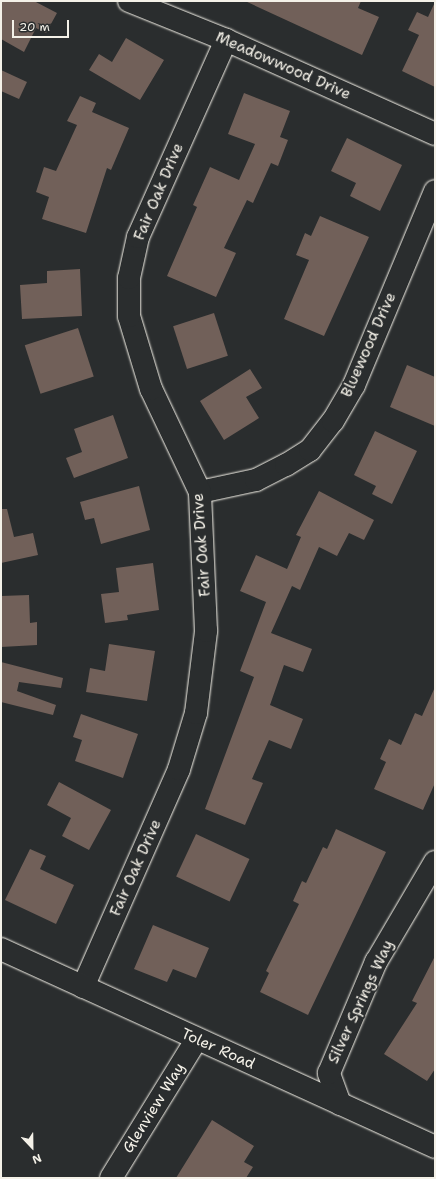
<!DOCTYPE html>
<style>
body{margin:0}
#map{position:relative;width:436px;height:1179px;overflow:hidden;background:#2a2d2e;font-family:"Shantell Sans",sans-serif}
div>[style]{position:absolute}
.building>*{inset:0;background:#716059;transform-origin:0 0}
.roads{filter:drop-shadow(0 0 1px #f4f1e8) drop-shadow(0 0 1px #f4f1e8)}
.minor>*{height:22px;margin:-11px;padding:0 11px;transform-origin:11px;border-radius:11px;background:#2a2d2e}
.tertiary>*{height:22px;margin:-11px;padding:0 11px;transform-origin:11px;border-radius:11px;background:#2a2d2e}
span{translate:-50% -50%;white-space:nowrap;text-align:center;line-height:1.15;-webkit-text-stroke:3.5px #2a2d2e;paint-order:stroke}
.street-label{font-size:15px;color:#f4f1e8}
.frame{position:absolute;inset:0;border:2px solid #f4f1e8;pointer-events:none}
.north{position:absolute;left:12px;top:1127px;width:40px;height:40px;-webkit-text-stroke:3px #2a2d2e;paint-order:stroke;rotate:158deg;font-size:11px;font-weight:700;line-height:16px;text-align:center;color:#f4f1e8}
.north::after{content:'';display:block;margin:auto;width:14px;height:18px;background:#f4f1e8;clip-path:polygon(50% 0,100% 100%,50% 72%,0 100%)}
.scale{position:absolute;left:12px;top:20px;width:57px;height:18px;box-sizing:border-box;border:2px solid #f4f1e8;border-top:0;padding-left:5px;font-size:12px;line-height:14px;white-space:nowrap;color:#f4f1e8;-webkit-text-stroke:3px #2a2d2e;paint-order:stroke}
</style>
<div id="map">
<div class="building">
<i style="clip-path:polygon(1px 1px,34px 1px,57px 13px,46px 33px,36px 28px,24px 52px,1px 39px)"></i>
<i style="clip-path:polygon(245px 1px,361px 1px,358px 8px,379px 17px,362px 55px)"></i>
<i style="clip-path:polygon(435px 2px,435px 87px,402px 71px,419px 35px,408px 30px,417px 12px,428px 17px)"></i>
<i style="clip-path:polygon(126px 38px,164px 60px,140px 100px,89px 70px,99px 54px,112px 62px)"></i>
<i style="clip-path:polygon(1px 70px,27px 82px,19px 99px,1px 91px)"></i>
<i style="clip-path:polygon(244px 93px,290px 111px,280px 137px,288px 140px,278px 166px,271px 163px,253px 203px,247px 200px,224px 248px,236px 253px,216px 297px,167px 276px,197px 207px,193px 205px,210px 167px,239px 180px,255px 144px,228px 134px)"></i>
<i style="clip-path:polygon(80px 96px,96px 103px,92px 112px,129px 128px,111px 170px,107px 168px,86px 233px,42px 219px,49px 197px,36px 192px,44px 167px,56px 171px,77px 125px,67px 121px)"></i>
<i style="clip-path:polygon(347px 138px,402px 165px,380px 211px,350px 196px,356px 183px,331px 171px)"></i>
<i style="clip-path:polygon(320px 216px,369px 237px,324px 336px,284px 319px,309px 260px,296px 255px,305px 233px,311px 236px)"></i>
<i style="clip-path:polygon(80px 269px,82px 316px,22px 319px,20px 285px,47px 283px,47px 271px)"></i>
<i style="left:214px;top:313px;width:45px;height:43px;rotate:72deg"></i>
<i style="left:78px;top:328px;width:51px;height:56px;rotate:72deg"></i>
<i style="clip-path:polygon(407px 365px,435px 377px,435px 426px,390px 407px)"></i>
<i style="clip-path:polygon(250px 369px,262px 388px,246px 397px,259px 418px,224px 440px,200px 401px)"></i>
<i style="clip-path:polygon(113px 415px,128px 458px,74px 478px,66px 458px,82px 452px,74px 429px)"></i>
<i style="clip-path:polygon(375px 431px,417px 451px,392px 504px,372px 494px,376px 486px,354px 475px)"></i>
<i style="clip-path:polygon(139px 486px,150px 530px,101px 544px,94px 518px,85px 520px,80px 502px)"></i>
<i style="clip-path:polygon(319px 491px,374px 520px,364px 540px,349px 533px,337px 556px,319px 547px,300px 590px,292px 586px,271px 633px,312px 649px,303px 672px,284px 665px,270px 705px,303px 719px,291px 749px,269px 740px,252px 779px,263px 783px,245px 825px,205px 809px,254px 677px,240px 671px,266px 602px,240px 591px,256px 555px,287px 569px,301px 537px,296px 535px)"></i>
<i style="clip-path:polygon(1px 509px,7px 509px,14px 537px,33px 533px,38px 555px,1px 563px)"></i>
<i style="clip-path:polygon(153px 563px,159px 610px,127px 615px,128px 620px,105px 623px,101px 594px,119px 592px,116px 568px)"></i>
<i style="clip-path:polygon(29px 595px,30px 623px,37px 622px,37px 645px,1px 647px,1px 596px)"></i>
<i style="clip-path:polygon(109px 644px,155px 651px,147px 701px,86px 692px,90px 668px,105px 671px)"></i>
<i style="clip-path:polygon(1px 662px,63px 678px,61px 688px,19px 682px,17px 691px,56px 705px,53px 715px,1px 702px)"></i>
<i style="clip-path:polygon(435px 687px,435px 783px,423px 810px,374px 789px,386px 762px,380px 759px,389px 739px,401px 745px,415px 713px,422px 716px)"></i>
<i style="clip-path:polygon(81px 714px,138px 734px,123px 778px,75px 761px,82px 740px,73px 737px)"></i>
<i style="clip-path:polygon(59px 782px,111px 810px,89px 850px,62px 836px,71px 818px,47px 805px)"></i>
<i style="clip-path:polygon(336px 829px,386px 852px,308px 1015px,260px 992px,269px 973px,266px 971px,299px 904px,293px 901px,302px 881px,306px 883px,323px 847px,327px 849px)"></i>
<i style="left:196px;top:834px;width:59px;height:47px;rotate:25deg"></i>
<i style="clip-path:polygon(30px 849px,46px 856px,40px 869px,74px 885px,56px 924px,5px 900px)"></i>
<i style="clip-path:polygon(153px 925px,209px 948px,196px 978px,173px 969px,167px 982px,134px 969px)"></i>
<i style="clip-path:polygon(435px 956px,435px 1069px,427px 1081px,384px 1054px,417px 1003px,412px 1001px)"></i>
<i style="clip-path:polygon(212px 1120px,254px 1146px,244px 1162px,253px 1167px,246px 1178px,176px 1178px)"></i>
</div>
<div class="roads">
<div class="minor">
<i style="left:129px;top:1px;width:105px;rotate:21.9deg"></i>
<i style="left:226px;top:40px;width:229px;rotate:24.2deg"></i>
<i style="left:200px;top:492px;width:57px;rotate:-12.1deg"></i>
<i style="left:256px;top:480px;width:34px;rotate:-27deg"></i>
<i style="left:286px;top:465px;width:28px;rotate:-32deg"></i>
<i style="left:310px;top:450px;width:37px;rotate:-52deg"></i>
<i style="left:333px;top:421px;width:42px;rotate:-59.7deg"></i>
<i style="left:354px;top:385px;width:210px;rotate:-67.3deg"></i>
<i style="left:83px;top:987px;width:238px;rotate:-66.2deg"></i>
<i style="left:179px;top:769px;width:59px;rotate:-73.1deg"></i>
<i style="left:196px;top:713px;width:83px;rotate:-83deg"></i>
<i style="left:206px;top:631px;width:139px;rotate:-92.5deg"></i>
<i style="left:200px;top:492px;width:114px;rotate:-115.4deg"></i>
<i style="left:151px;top:389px;width:76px;rotate:-106.8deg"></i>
<i style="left:129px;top:316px;width:38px;rotate:-90deg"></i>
<i style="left:129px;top:278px;width:42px;rotate:-77.6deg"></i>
<i style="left:138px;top:237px;width:216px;rotate:-65.9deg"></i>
<i style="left:340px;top:1104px;width:33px;rotate:-110deg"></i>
<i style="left:329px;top:1073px;width:121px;rotate:-67.1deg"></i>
<i style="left:376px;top:962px;width:116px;rotate:-59.5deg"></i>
<i style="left:111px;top:1178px;width:163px;rotate:-58.3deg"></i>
</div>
<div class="tertiary">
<i style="left:1px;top:949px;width:477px;rotate:24.5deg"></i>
</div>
</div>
<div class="street-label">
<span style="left:283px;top:66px;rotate:24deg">Meadowwood Drive</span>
<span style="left:159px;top:192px;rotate:-67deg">Fair Oak Drive</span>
<span style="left:369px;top:345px;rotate:-66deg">Bluewood Drive</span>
<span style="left:202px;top:545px;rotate:-94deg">Fair Oak Drive</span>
<span style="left:136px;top:868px;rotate:-66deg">Fair Oak Drive</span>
<span style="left:361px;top:1002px;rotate:-65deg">Silver Springs Way</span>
<span style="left:218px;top:1049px;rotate:24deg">Toler Road</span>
<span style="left:154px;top:1108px;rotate:-58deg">Glenview Way</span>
</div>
<div class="frame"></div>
<div class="north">N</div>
<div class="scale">20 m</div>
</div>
